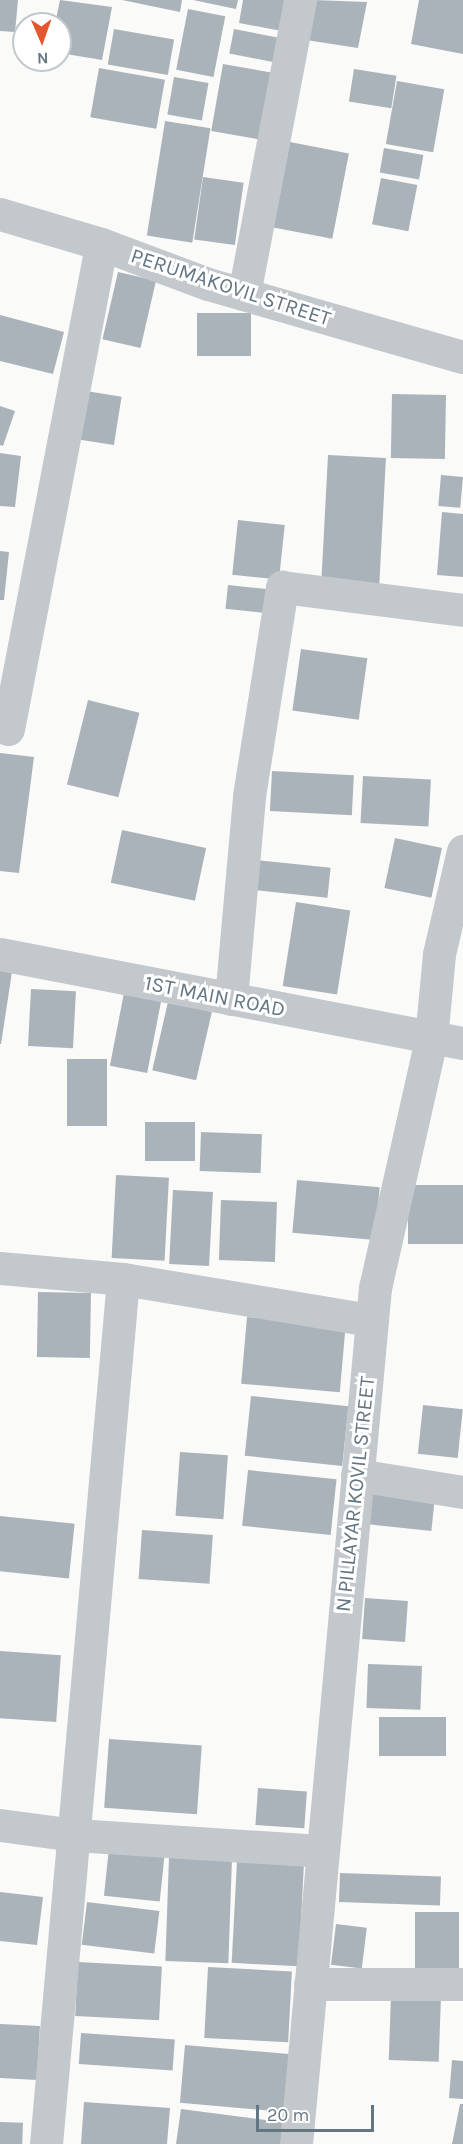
<!DOCTYPE html>
<style>
body{margin:0}
#map{position:relative;width:463px;height:2144px;overflow:hidden;background:#fafaf8;font-family:Karla,sans-serif}
div>[style]{position:absolute}
.building>*{inset:0;background:#aab3b9;transform-origin:0 0}
.minor>*{height:33px;margin:-16.5px;padding:0 16.5px;transform-origin:16.5px;border-radius:16.5px;background:#c3c8cc}
span{translate:-50% -50%;white-space:nowrap;text-align:center;line-height:1.15;-webkit-text-stroke:6px #fff;paint-order:stroke}
.street-label{font-size:21px;color:#657683}
.north{position:absolute;left:12px;top:12px;width:60px;height:60px;box-sizing:border-box;background:#fff;border:2px solid #c1c8cd;border-radius:50%;rotate:178deg;font-size:16px;font-weight:700;line-height:24px;text-align:center;color:#657683}
.north::after{content:'';display:block;margin:auto;width:21px;height:27px;background:#e4572e;clip-path:polygon(50% 0,100% 100%,50% 72%,0 100%)}
.scale{position:absolute;left:256px;top:2105px;width:118px;height:27px;box-sizing:border-box;border:3px solid #657683;border-top:0;padding-left:8px;font-size:18px;line-height:21px;white-space:nowrap;color:#657683;-webkit-text-stroke:4px #fff;paint-order:stroke}
</style>
<div id="map">
<div class="building">
<i style="clip-path:polygon(0 0,18px 0,15px 32px,0 31px)"></i>
<i style="clip-path:polygon(60px 0,112px 7px,102px 60px,60px 53px,60px 24px,55px 24px)"></i>
<i style="clip-path:polygon(122px 0,182px 0,180px 12px)"></i>
<i style="clip-path:polygon(193px 0,238px 0,236px 9px)"></i>
<i style="clip-path:polygon(243px 0,292px 0,287px 32px,239px 23px)"></i>
<i style="clip-path:polygon(314px 0,367px 2px,358px 48px,306px 40px)"></i>
<i style="clip-path:polygon(419px 0,463px 0,463px 54px,411px 44px)"></i>
<i style="left:188px;top:9px;width:38px;height:62px;rotate:11deg"></i>
<i style="left:114px;top:29px;width:61px;height:36px;rotate:10deg"></i>
<i style="left:234px;top:29px;width:47px;height:25px;rotate:11deg"></i>
<i style="left:223px;top:64px;width:59px;height:68px;rotate:10deg"></i>
<i style="left:99px;top:68px;width:67px;height:50px;rotate:10deg"></i>
<i style="left:354px;top:69px;width:43px;height:33px;rotate:9deg"></i>
<i style="left:174px;top:77px;width:35px;height:38px;rotate:10deg"></i>
<i style="left:397px;top:81px;width:48px;height:64px;rotate:10deg"></i>
<i style="left:165px;top:121px;width:46px;height:116px;rotate:9deg"></i>
<i style="left:290px;top:142px;width:60px;height:87px;rotate:11deg"></i>
<i style="left:384px;top:148px;width:40px;height:25px;rotate:10deg"></i>
<i style="left:203px;top:177px;width:41px;height:63px;rotate:8deg"></i>
<i style="left:381px;top:178px;width:37px;height:47px;rotate:11deg"></i>
<i style="left:118px;top:272px;width:39px;height:69px;rotate:13deg"></i>
<i style="left:197px;top:313px;width:54px;height:43px"></i>
<i style="clip-path:polygon(0 315px,64px 332px,53px 374px,0 361px)"></i>
<i style="left:86px;top:391px;width:36px;height:49px;rotate:9deg"></i>
<i style="left:392px;top:394px;width:54px;height:64px;rotate:1deg"></i>
<i style="clip-path:polygon(0 406px,15px 411px,3px 446px,0 445px)"></i>
<i style="clip-path:polygon(0 453px,21px 456px,15px 507px,0 506px)"></i>
<i style="left:328px;top:455px;width:58px;height:126px;rotate:3deg"></i>
<i style="left:441px;top:475px;width:22px;height:31px;rotate:5deg"></i>
<i style="clip-path:polygon(442px 512px,463px 514px,463px 577px,437px 575px)"></i>
<i style="left:238px;top:520px;width:47px;height:55px;rotate:6deg"></i>
<i style="clip-path:polygon(0 551px,9px 552px,4px 600px,0 600px)"></i>
<i style="left:228px;top:585px;width:44px;height:24px;rotate:6deg"></i>
<i style="left:301px;top:649px;width:67px;height:62px;rotate:8deg"></i>
<i style="left:88px;top:700px;width:53px;height:87px;rotate:14deg"></i>
<i style="clip-path:polygon(0 753px,34px 757px,19px 873px,0 871px)"></i>
<i style="left:272px;top:771px;width:82px;height:40px;rotate:3deg"></i>
<i style="left:363px;top:776px;width:68px;height:47px;rotate:3deg"></i>
<i style="left:122px;top:830px;width:86px;height:54px;rotate:12deg"></i>
<i style="left:395px;top:838px;width:48px;height:51px;rotate:12deg"></i>
<i style="left:256px;top:860px;width:75px;height:30px;rotate:6deg"></i>
<i style="left:296px;top:902px;width:55px;height:85px;rotate:9deg"></i>
<i style="clip-path:polygon(0 957px,14px 959px,1px 1044px,0 1044px)"></i>
<i style="left:31px;top:989px;width:45px;height:57px;rotate:3deg"></i>
<i style="left:124px;top:993px;width:38px;height:74px;rotate:11deg"></i>
<i style="left:168px;top:1002px;width:45px;height:70px;rotate:13deg"></i>
<i style="left:67px;top:1059px;width:40px;height:67px"></i>
<i style="left:145px;top:1122px;width:50px;height:39px"></i>
<i style="left:201px;top:1132px;width:61px;height:39px;rotate:2deg"></i>
<i style="left:116px;top:1175px;width:53px;height:83px;rotate:3deg"></i>
<i style="left:297px;top:1180px;width:83px;height:53px;rotate:5deg"></i>
<i style="left:463px;top:1185px;width:59px;height:55px;rotate:90deg"></i>
<i style="left:173px;top:1190px;width:40px;height:74px;rotate:3deg"></i>
<i style="left:221px;top:1200px;width:56px;height:60px;rotate:2deg"></i>
<i style="left:38px;top:1292px;width:53px;height:65px;rotate:1deg"></i>
<i style="left:247px;top:1317px;width:99px;height:67px;rotate:5deg"></i>
<i style="left:251px;top:1396px;width:98px;height:60px;rotate:6deg"></i>
<i style="left:423px;top:1405px;width:40px;height:49px;rotate:6deg"></i>
<i style="left:180px;top:1452px;width:48px;height:64px;rotate:4deg"></i>
<i style="left:248px;top:1470px;width:89px;height:56px;rotate:6deg"></i>
<i style="left:367px;top:1493px;width:68px;height:31px;rotate:6deg"></i>
<i style="left:0;top:1516px;width:75px;height:55px;rotate:6deg"></i>
<i style="left:142px;top:1530px;width:71px;height:49px;rotate:4deg"></i>
<i style="left:365px;top:1598px;width:43px;height:41px;rotate:4deg"></i>
<i style="left:0;top:1651px;width:61px;height:67px;rotate:4deg"></i>
<i style="left:368px;top:1664px;width:54px;height:44px;rotate:2deg"></i>
<i style="left:379px;top:1717px;width:67px;height:39px"></i>
<i style="left:109px;top:1739px;width:93px;height:69px;rotate:4deg"></i>
<i style="left:258px;top:1788px;width:49px;height:37px;rotate:4deg"></i>
<i style="left:109px;top:1848px;width:56px;height:48px;rotate:6deg"></i>
<i style="left:169px;top:1857px;width:63px;height:104px;rotate:2deg"></i>
<i style="left:237px;top:1861px;width:67px;height:102px;rotate:3deg"></i>
<i style="left:340px;top:1873px;width:101px;height:29px;rotate:2deg"></i>
<i style="clip-path:polygon(0 1892px,43px 1897px,37px 1945px,0 1941px)"></i>
<i style="left:87px;top:1902px;width:73px;height:43px;rotate:7deg"></i>
<i style="left:415px;top:1912px;width:44px;height:61px"></i>
<i style="left:336px;top:1924px;width:31px;height:41px;rotate:7deg"></i>
<i style="left:78px;top:1962px;width:84px;height:54px;rotate:3deg"></i>
<i style="left:208px;top:1967px;width:84px;height:71px;rotate:3deg"></i>
<i style="left:391px;top:1995px;width:50px;height:65px;rotate:2deg"></i>
<i style="left:0;top:2024px;width:40px;height:54px;rotate:3deg"></i>
<i style="left:81px;top:2033px;width:94px;height:31px;rotate:4deg"></i>
<i style="left:185px;top:2045px;width:107px;height:58px;rotate:5deg"></i>
<i style="clip-path:polygon(452px 2060px,463px 2061px,463px 2099px,449px 2098px)"></i>
<i style="clip-path:polygon(84px 2102px,170px 2108px,167px 2144px,81px 2144px)"></i>
<i style="clip-path:polygon(460px 2104px,463px 2104px,463px 2144px,452px 2144px)"></i>
<i style="clip-path:polygon(181px 2109px,289px 2123px,286px 2144px,176px 2144px)"></i>
<i style="left:0;top:2122px;width:23px;height:22px;rotate:2deg"></i>
</div>
<div class="minor">
<i style="left:0;top:214px;width:105px;rotate:16.5deg"></i>
<i style="left:101px;top:244px;width:114px;rotate:20.5deg"></i>
<i style="left:208px;top:284px;width:265px;rotate:16deg"></i>
<i style="left:244px;top:294px;width:299px;rotate:-79.2deg"></i>
<i style="left:8px;top:729px;width:494px;rotate:-79.1deg"></i>
<i style="left:0;top:954px;width:471px;rotate:10.9deg"></i>
<i style="left:231px;top:999px;width:204px;rotate:-84.9deg"></i>
<i style="left:249px;top:796px;width:212px;rotate:-81deg"></i>
<i style="left:282px;top:587px;width:182px;rotate:7.2deg"></i>
<i style="left:0;top:1268px;width:123px;rotate:5.1deg"></i>
<i style="left:123px;top:1279px;width:252px;rotate:9.4deg"></i>
<i style="left:357px;top:1475px;width:107px;rotate:9.1deg"></i>
<i style="left:0;top:1825px;width:76px;rotate:7.6deg"></i>
<i style="left:75px;top:1835px;width:246px;rotate:3.7deg"></i>
<i style="left:310px;top:1984px;width:153px"></i>
<i style="left:46px;top:2144px;width:868px;rotate:-84.91deg"></i>
<i style="left:296px;top:2144px;width:860px;rotate:-84.73deg"></i>
<i style="left:375px;top:1288px;width:255px;rotate:-77.3deg"></i>
<i style="left:431px;top:1039px;width:85px;rotate:-84.6deg"></i>
<i style="left:439px;top:954px;width:106px;rotate:-76.9deg"></i>
</div>
<div class="street-label">
<span style="left:231px;top:287px;rotate:18deg">PERUMAKOVIL STREET</span>
<span style="left:215px;top:996px;rotate:11deg">1ST MAIN ROAD</span>
<span style="left:355px;top:1494px;rotate:-84deg">N PILLAYAR KOVIL STREET</span>
</div>
<div class="north">N</div>
<div class="scale">20 m</div>
</div>
